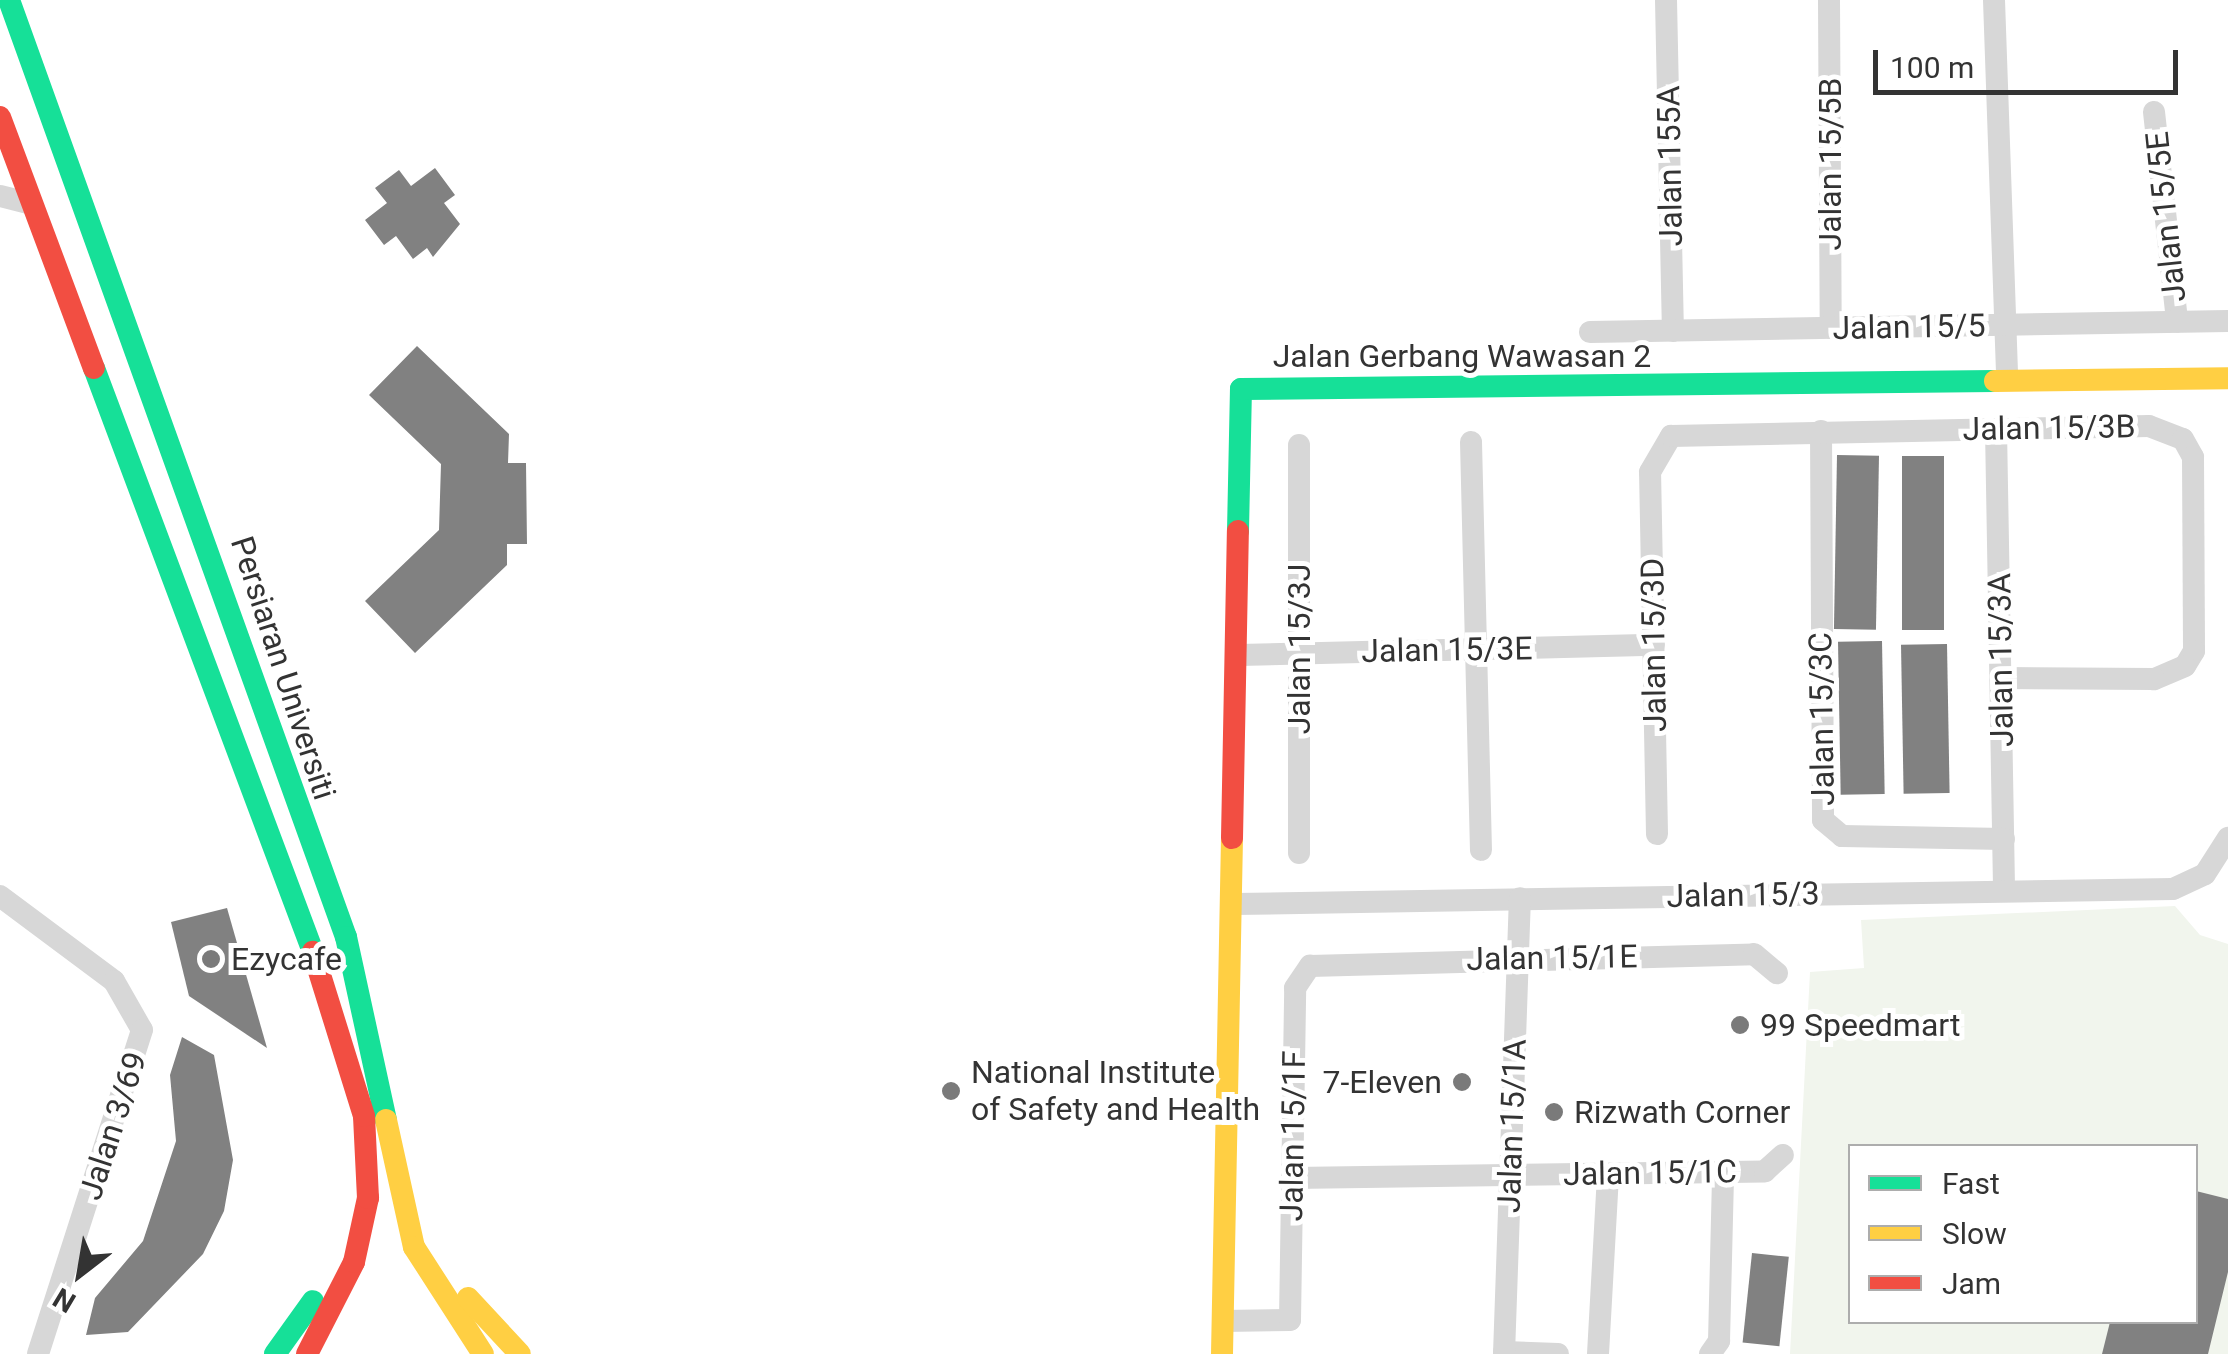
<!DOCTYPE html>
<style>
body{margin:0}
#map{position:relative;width:2228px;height:1354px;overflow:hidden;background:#fff;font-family:Roboto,sans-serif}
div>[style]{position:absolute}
.green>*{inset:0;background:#f1f5ed}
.building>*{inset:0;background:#818181;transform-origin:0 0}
.street>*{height:22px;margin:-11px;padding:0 11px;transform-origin:11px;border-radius:11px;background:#d7d7d7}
.fast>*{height:22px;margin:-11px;padding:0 11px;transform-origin:11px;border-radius:11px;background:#16e098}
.slow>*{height:22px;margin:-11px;padding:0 11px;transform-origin:11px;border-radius:11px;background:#ffcf43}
.jam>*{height:22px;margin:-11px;padding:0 11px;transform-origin:11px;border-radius:11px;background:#f24e42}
.dots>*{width:28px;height:28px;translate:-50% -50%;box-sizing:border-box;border:5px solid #fff;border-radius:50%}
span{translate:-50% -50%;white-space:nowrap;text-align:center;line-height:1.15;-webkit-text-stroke:10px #fff;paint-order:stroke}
.street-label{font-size:32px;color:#333}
.poi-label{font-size:32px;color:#333}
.left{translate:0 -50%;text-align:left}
.right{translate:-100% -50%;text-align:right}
.legend{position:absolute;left:1848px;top:1144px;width:350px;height:180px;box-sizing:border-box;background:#fff;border:2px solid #adadad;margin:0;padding:12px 18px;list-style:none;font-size:30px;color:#333}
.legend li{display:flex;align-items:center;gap:20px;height:50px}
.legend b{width:50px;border:2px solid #adadad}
.north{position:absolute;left:30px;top:1224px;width:100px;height:100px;-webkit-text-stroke:8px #fff;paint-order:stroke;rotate:211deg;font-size:28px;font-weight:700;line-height:40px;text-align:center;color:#333}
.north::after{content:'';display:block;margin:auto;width:35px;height:45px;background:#333;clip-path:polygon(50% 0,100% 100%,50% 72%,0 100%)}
.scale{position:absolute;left:1873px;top:50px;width:305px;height:45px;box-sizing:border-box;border:5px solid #333;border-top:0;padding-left:12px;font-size:30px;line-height:35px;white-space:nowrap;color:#333;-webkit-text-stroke:8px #fff;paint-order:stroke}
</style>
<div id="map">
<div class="green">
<i style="clip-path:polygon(evenodd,2175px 906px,2200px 935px,2228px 944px,2228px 1354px,1790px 1354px,1810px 972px,1864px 968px,1861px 920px,2175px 906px,1850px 1146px,2196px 1146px,2196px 1322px,1850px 1322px,1850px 1146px)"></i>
</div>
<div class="building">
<i style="clip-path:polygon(435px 168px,455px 195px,444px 203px,460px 224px,433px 257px,427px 248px,413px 259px,396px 236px,384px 245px,365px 220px,387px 203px,375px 188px,399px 170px,411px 186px)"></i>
<i style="clip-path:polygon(417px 346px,509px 434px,508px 463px,526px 463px,527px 544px,507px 544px,507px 565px,415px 653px,365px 601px,439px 530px,441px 464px,369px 395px)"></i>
<i style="left:1837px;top:455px;width:42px;height:174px;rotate:1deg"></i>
<i style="left:1902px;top:456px;width:42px;height:174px"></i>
<i style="left:1882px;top:641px;width:153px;height:44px;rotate:89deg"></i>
<i style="left:1947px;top:644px;width:149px;height:46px;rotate:89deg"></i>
<i style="clip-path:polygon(227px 908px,267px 1048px,189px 996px,171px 922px)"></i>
<i style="clip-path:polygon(182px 1037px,214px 1055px,233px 1160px,224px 1211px,203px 1254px,128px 1332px,86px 1335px,95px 1298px,143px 1241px,176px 1141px,170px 1075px)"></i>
<i style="clip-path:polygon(2196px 1191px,2228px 1199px,2228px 1272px,2208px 1354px,2102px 1354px,2110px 1322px,2196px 1322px)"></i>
<i style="left:1752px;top:1253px;width:37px;height:90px;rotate:6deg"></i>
</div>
<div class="street">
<i style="left:1666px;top:0;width:331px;rotate:88.8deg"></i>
<i style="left:1829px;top:0;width:328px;rotate:89.7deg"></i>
<i style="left:1994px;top:0;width:378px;rotate:88deg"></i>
<i style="left:2154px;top:112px;width:211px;rotate:83.7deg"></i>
<i style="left:0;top:196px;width:32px;rotate:14deg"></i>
<i style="left:1590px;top:332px;width:638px;rotate:-0.99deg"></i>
<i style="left:1996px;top:429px;width:462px;rotate:89deg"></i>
<i style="left:1821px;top:431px;width:389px;rotate:89.7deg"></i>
<i style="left:1823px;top:820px;width:25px;rotate:40deg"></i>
<i style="left:1842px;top:836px;width:162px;rotate:1.1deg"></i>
<i style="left:1471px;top:442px;width:408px;rotate:88.6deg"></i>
<i style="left:1239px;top:655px;width:415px;rotate:-1.4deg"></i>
<i style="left:1657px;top:834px;width:362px;rotate:-91.1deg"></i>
<i style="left:1650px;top:472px;width:42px;rotate:-59.7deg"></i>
<i style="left:1671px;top:436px;width:478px;rotate:-1.2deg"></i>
<i style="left:2149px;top:426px;width:36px;rotate:21deg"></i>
<i style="left:2183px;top:439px;width:21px;rotate:61deg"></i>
<i style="left:2193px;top:457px;width:194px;rotate:89.7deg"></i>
<i style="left:2194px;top:651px;width:17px;rotate:121deg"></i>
<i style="left:2185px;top:666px;width:34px;rotate:157deg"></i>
<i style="left:2154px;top:679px;width:152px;rotate:-179.6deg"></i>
<i style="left:1299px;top:853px;width:408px;rotate:-90deg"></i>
<i style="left:0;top:896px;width:142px;rotate:36.7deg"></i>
<i style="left:114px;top:981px;width:56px;rotate:60.3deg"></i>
<i style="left:142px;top:1030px;width:340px;rotate:107.8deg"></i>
<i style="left:1234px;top:904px;width:939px;rotate:-0.92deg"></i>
<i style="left:2173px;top:889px;width:35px;rotate:-25deg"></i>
<i style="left:2205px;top:874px;width:43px;rotate:-57.4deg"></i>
<i style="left:1293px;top:1178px;width:472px;rotate:-0.8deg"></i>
<i style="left:1765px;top:1171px;width:24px;rotate:-42deg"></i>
<i style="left:1223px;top:1321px;width:67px;rotate:-0.9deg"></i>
<i style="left:1290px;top:1320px;width:332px;rotate:-89.1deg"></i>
<i style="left:1295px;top:988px;width:27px;rotate:-56deg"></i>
<i style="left:1310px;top:966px;width:444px;rotate:-1.5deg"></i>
<i style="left:1754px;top:954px;width:30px;rotate:40deg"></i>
<i style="left:1504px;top:1352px;width:54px;rotate:2.1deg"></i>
<i style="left:1504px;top:1354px;width:456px;rotate:-88deg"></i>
<i style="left:1598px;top:1354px;width:180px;rotate:-86.8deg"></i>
<i style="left:1710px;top:1354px;width:16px;rotate:-55deg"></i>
<i style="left:1719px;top:1341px;width:169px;rotate:-88.6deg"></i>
</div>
<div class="fast">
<i style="left:9px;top:0;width:996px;rotate:70.22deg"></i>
<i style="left:346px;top:937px;width:187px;rotate:77.7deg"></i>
<i style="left:94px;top:368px;width:624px;rotate:69.44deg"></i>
<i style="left:1238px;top:531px;width:142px;rotate:-88.8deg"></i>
<i style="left:1241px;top:389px;width:754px;rotate:-0.61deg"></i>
<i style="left:275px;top:1354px;width:65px;rotate:-54.4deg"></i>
</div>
<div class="slow">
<i style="left:1995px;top:381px;width:233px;rotate:-0.7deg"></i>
<i style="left:386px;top:1120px;width:130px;rotate:77.6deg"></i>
<i style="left:414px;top:1247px;width:127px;rotate:57.2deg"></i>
<i style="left:468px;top:1298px;width:76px;rotate:47.1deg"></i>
<i style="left:1222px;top:1354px;width:516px;rotate:-88.89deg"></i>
</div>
<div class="jam">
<i style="left:0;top:117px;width:268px;rotate:69.5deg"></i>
<i style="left:1232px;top:838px;width:307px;rotate:-88.9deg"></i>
<i style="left:307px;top:1354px;width:103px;rotate:-62.9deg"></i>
<i style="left:354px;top:1262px;width:66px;rotate:-77.7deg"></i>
<i style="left:368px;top:1198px;width:82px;rotate:-92.8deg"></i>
<i style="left:364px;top:1116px;width:172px;rotate:-107.3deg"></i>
</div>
<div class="dots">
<i style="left:211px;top:959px;background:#7a7a7a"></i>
<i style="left:1740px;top:1025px;background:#7a7a7a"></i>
<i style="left:1462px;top:1082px;background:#7a7a7a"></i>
<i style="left:951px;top:1091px;background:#7a7a7a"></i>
<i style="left:1554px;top:1112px;background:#7a7a7a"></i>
</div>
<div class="street-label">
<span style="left:1830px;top:164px;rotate:-90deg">Jalan 15/5B</span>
<span style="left:1670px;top:166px;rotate:-91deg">Jalan 155A</span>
<span style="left:2166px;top:217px;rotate:-96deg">Jalan 15/5E</span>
<span style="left:1909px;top:327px;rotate:-1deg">Jalan 15/5</span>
<span style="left:1462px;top:356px">Jalan Gerbang Wawasan 2</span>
<span style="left:2049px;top:428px;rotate:-1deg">Jalan 15/3B</span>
<span style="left:1654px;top:645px;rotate:-91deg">Jalan 15/3D</span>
<span style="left:1299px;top:649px;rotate:-90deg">Jalan 15/3J</span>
<span style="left:1447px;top:650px;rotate:-1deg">Jalan 15/3E</span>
<span style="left:2001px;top:660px;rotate:-91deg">Jalan 15/3A</span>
<span style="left:283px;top:668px;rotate:72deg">Persiaran Universiti</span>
<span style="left:1822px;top:719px;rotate:-91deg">Jalan 15/3C</span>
<span style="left:1743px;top:895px;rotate:-1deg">Jalan 15/3</span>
<span style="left:1552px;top:958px;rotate:-1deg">Jalan 15/1E</span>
<span style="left:113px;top:1126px;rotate:-72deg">Jalan 3/69</span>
<span style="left:1512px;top:1126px;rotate:-88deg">Jalan 15/1A</span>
<span style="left:1293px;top:1136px;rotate:-89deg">Jalan 15/1F</span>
<span style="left:1650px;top:1173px;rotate:-1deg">Jalan 15/1C</span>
</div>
<div class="poi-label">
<span class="left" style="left:231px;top:959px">Ezycafe</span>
<span class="left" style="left:1760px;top:1025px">99 Speedmart</span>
<span class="left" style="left:971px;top:1091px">National Institute<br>of Safety and Health</span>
<span class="right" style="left:1442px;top:1082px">7-Eleven</span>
<span class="left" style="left:1574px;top:1112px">Rizwath Corner</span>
</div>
<ul class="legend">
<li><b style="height:12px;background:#16e098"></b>Fast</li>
<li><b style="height:12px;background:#ffcf43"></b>Slow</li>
<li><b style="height:12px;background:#f24e42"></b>Jam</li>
</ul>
<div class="north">N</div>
<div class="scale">100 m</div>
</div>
